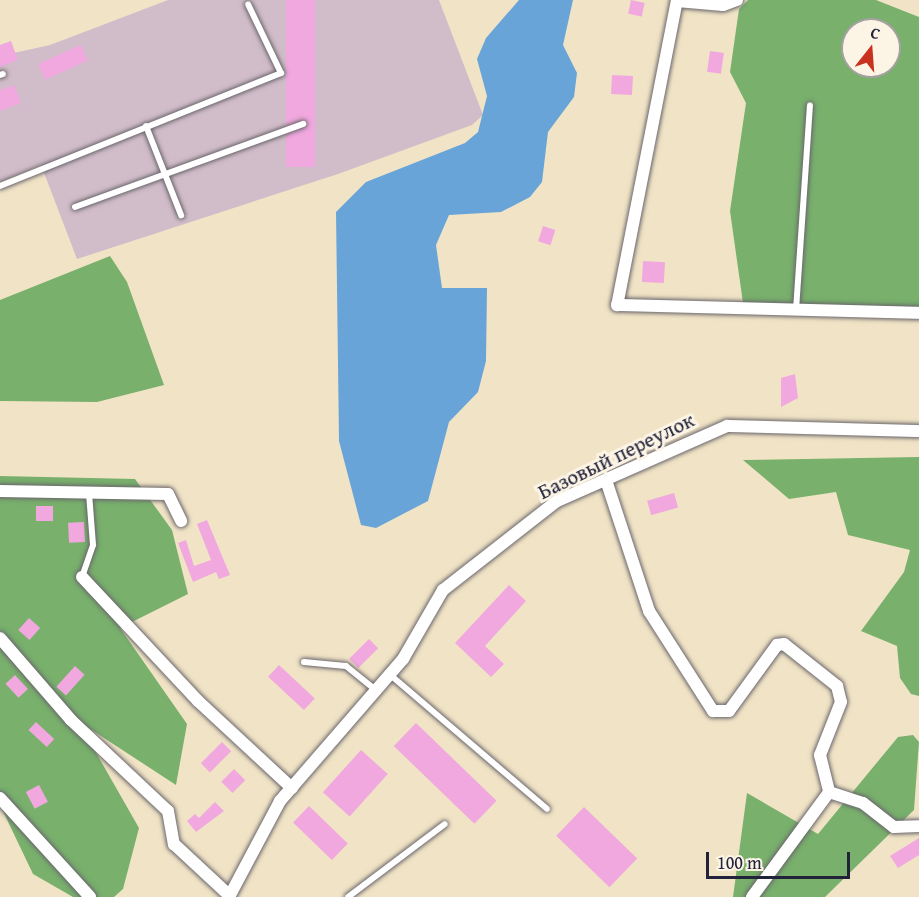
<!DOCTYPE html>
<meta charset="utf-8">
<style>
body{margin:0}
#map{position:relative;width:919px;height:897px;overflow:hidden;background:#f1e4c6;font-family:"Gentium Book Plus",serif}
div>[style]{position:absolute}
.industrial>*{inset:0;background:#d1bdc9}
.forest>*{inset:0;background:#78b06c}
.water>*{inset:0;background:#68a4d8}
.building>*{inset:0;background:#f0a8de;transform-origin:0 0}
.roads{filter:drop-shadow(0 0 2px #6a666c) drop-shadow(0 0 2px #6a666c)}
.lane>*{height:6px;margin:-3px;padding:0 3px;transform-origin:3px;border-radius:3px;background:#fff}
.street>*{height:12px;margin:-6px;padding:0 6px;transform-origin:6px;border-radius:6px;background:#fff}
span{translate:-50% -50%;white-space:nowrap;text-align:center;line-height:1.15;-webkit-text-stroke:6px #fcf5e5;paint-order:stroke}
.street-label{font-size:21px;color:#22223b}
.north{position:absolute;left:841px;top:18px;width:60px;height:60px;box-sizing:border-box;background:#fcf5e5;border:2px solid #a5a1a1;border-radius:50%;rotate:17deg;font-size:16px;font-weight:700;line-height:24px;text-align:center;color:#22223b}
.north::after{content:'';display:block;margin:auto;width:21px;height:27px;background:#c8321e;clip-path:polygon(50% 0,100% 100%,50% 72%,0 100%)}
.scale{position:absolute;left:706px;top:852px;width:144px;height:27px;box-sizing:border-box;border:3px solid #22223b;border-top:0;padding-left:8px;font-size:18px;line-height:21px;white-space:nowrap;color:#22223b;-webkit-text-stroke:4px #fcf5e5;paint-order:stroke}
</style>
<div id="map">
<div class="industrial">
<i style="clip-path:polygon(168px 0,439px 0,483px 115px,472px 125px,338px 174px,77px 259px,41px 165px,0 182px,0 56px,50px 45px)"></i>
</div>
<div class="forest">
<i style="clip-path:polygon(evenodd,748px 0,876px 0,919px 17px,919px 307px,743px 303px,730px 211px,746px 103px,730px 72px,739px 9px,748px 0,853px 30px,889px 30px,889px 66px,853px 66px,853px 30px)"></i>
<i style="clip-path:polygon(110px 256px,127px 282px,164px 385px,97px 402px,0 401px,0 300px)"></i>
<i style="clip-path:polygon(919px 457px,919px 696px,911px 694px,900px 678px,897px 646px,861px 631px,904px 572px,910px 550px,848px 535px,836px 492px,789px 499px,743px 460px)"></i>
<i style="clip-path:polygon(0 476px,135px 479px,172px 530px,188px 594px,120px 628px,187px 724px,176px 785px,78px 721px,139px 828px,123px 889px,114px 897px,73px 897px,33px 874px,0 805px)"></i>
<i style="clip-path:polygon(913px 735px,919px 742px,914px 810px,825px 897px,733px 897px,747px 793px,818px 834px,898px 737px)"></i>
</div>
<div class="water">
<i style="clip-path:polygon(519px 0,573px 0,563px 45px,577px 73px,574px 97px,548px 132px,542px 182px,530px 197px,501px 212px,449px 215px,436px 245px,442px 288px,487px 288px,486px 361px,478px 392px,449px 422px,428px 501px,376px 528px,361px 525px,339px 441px,336px 212px,366px 182px,465px 143px,478px 132px,487px 96px,477px 59px,486px 38px)"></i>
</div>
<div class="building">
<i style="left:286px;top:0;width:29px;height:167px"></i>
<i style="left:631px;top:0;width:14px;height:14px;rotate:12deg"></i>
<i style="clip-path:polygon(11px 41px,18px 60px,0 67px,0 45px)"></i>
<i style="left:81px;top:45px;width:17px;height:47px;rotate:66deg"></i>
<i style="left:710px;top:51px;width:14px;height:21px;rotate:8deg"></i>
<i style="left:612px;top:75px;width:21px;height:19px;rotate:3deg"></i>
<i style="clip-path:polygon(14px 85px,21px 103px,0 111px,0 90px)"></i>
<i style="left:543px;top:226px;width:13px;height:16px;rotate:18deg"></i>
<i style="left:643px;top:261px;width:22px;height:21px;rotate:3deg"></i>
<i style="clip-path:polygon(795px 374px,798px 398px,781px 407px,781px 378px)"></i>
<i style="left:674px;top:493px;width:15px;height:28px;rotate:74deg"></i>
<i style="left:36px;top:506px;width:17px;height:15px"></i>
<i style="clip-path:polygon(207px 520px,230px 575px,219px 579px,216px 572px,193px 582px,178px 543px,186px 540px,194px 566px,211px 560px,197px 524px)"></i>
<i style="left:84px;top:522px;width:20px;height:16px;rotate:87deg"></i>
<i style="clip-path:polygon(509px 585px,526px 601px,485px 646px,504px 664px,491px 677px,455px 643px)"></i>
<i style="left:29px;top:618px;width:15px;height:16px;rotate:42deg"></i>
<i style="left:369px;top:639px;width:13px;height:28px;rotate:45deg"></i>
<i style="left:279px;top:665px;width:49px;height:16px;rotate:43deg"></i>
<i style="left:75px;top:666px;width:13px;height:28px;rotate:42deg"></i>
<i style="left:15px;top:675px;width:19px;height:13px;rotate:47deg"></i>
<i style="left:36px;top:722px;width:25px;height:11px;rotate:43deg"></i>
<i style="left:416px;top:723px;width:112px;height:32px;rotate:44deg"></i>
<i style="left:222px;top:742px;width:13px;height:30px;rotate:45deg"></i>
<i style="left:361px;top:750px;width:36px;height:57px;rotate:42deg"></i>
<i style="left:234px;top:769px;width:16px;height:18px;rotate:45deg"></i>
<i style="left:39px;top:785px;width:19px;height:15px;rotate:62deg"></i>
<i style="clip-path:polygon(215px 802px,224px 811px,196px 832px,187px 821px,195px 814px,199px 818px)"></i>
<i style="left:309px;top:806px;width:54px;height:23px;rotate:44deg"></i>
<i style="left:584px;top:807px;width:74px;height:40px;rotate:44deg"></i>
<i style="clip-path:polygon(919px 838px,919px 855px,898px 868px,890px 856px)"></i>
</div>
<div class="roads">
<div class="lane">
<i style="left:0;top:75px;width:3px;rotate:-18deg"></i>
<i style="left:146px;top:126px;width:96px;rotate:68.5deg"></i>
<i style="left:0;top:186px;width:303px;rotate:-21.9deg"></i>
<i style="left:281px;top:73px;width:76px;rotate:-115.6deg"></i>
<i style="left:75px;top:207px;width:243px;rotate:-20deg"></i>
<i style="left:796px;top:310px;width:205px;rotate:-86.1deg"></i>
<i style="left:82px;top:577px;width:34px;rotate:-71deg"></i>
<i style="left:93px;top:545px;width:52px;rotate:-94.4deg"></i>
<i style="left:304px;top:662px;width:42px;rotate:5.4deg"></i>
<i style="left:346px;top:666px;width:38px;rotate:39deg"></i>
<i style="left:388px;top:673px;width:209px;rotate:40.5deg"></i>
<i style="left:348px;top:897px;width:121px;rotate:-37deg"></i>
</div>
<div class="street">
<i style="left:677px;top:0;width:311px;rotate:101.1deg"></i>
<i style="left:617px;top:305px;width:302px;rotate:1.5deg"></i>
<i style="left:677px;top:1px;width:46px;rotate:5deg"></i>
<i style="left:723px;top:5px;width:15px;rotate:-20deg"></i>
<i style="left:606px;top:480px;width:138px;rotate:71.8deg"></i>
<i style="left:649px;top:611px;width:119px;rotate:57.4deg"></i>
<i style="left:713px;top:711px;width:16px"></i>
<i style="left:729px;top:711px;width:82px;rotate:-54deg"></i>
<i style="left:777px;top:645px;width:7px;rotate:-8deg"></i>
<i style="left:784px;top:644px;width:68px;rotate:38.4deg"></i>
<i style="left:837px;top:686px;width:16px;rotate:76deg"></i>
<i style="left:841px;top:702px;width:57px;rotate:111.6deg"></i>
<i style="left:820px;top:755px;width:38px;rotate:76deg"></i>
<i style="left:0;top:491px;width:168px;rotate:1deg"></i>
<i style="left:168px;top:494px;width:30px;rotate:64deg"></i>
<i style="left:82px;top:577px;width:170px;rotate:46.9deg"></i>
<i style="left:198px;top:701px;width:128px;rotate:42.8deg"></i>
<i style="left:0;top:638px;width:108px;rotate:49.1deg"></i>
<i style="left:71px;top:720px;width:133px;rotate:43.2deg"></i>
<i style="left:168px;top:811px;width:34px;rotate:80deg"></i>
<i style="left:174px;top:844px;width:76px;rotate:42.9deg"></i>
<i style="left:0;top:798px;width:134px;rotate:47.7deg"></i>
<i style="left:229px;top:897px;width:109px;rotate:-62deg"></i>
<i style="left:280px;top:801px;width:188px;rotate:-49.1deg"></i>
<i style="left:403px;top:659px;width:80px;rotate:-59.9deg"></i>
<i style="left:443px;top:590px;width:145px;rotate:-38deg"></i>
<i style="left:557px;top:501px;width:186px;rotate:-23.8deg"></i>
<i style="left:727px;top:426px;width:192px;rotate:1.5deg"></i>
<i style="left:752px;top:897px;width:130px;rotate:-53.7deg"></i>
<i style="left:829px;top:792px;width:36px;rotate:18deg"></i>
<i style="left:863px;top:803px;width:39px;rotate:38deg"></i>
<i style="left:894px;top:827px;width:25px;rotate:-2deg"></i>
</div>
</div>
<div class="street-label">
<span style="left:616px;top:456px;rotate:-26deg">Базовый переулок</span>
</div>
<div class="north">С</div>
<div class="scale">100 m</div>
</div>
